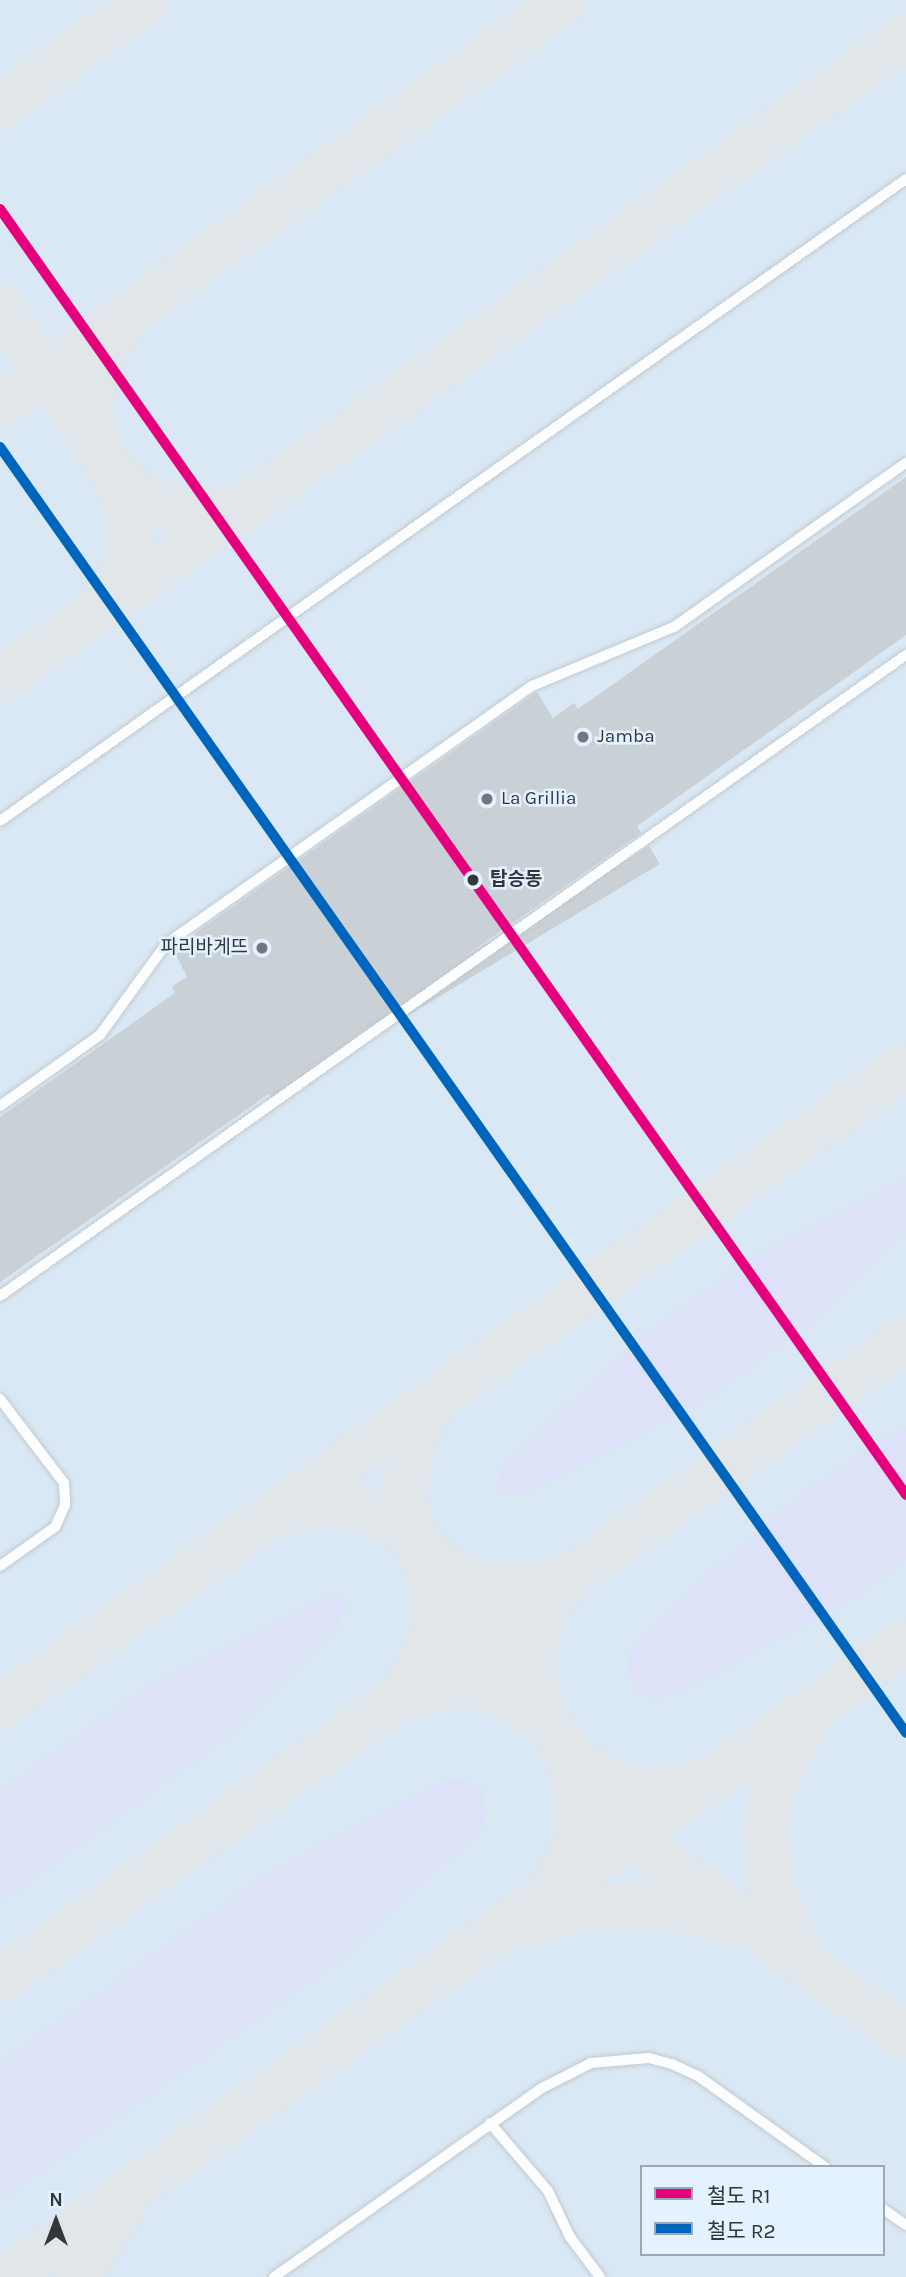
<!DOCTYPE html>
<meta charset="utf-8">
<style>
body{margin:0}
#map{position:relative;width:906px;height:2277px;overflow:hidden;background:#eaf2f9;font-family:Karla,"Noto Sans KR",sans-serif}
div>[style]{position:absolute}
.built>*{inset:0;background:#d9e8f4}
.green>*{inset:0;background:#dee2f9}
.taxiway>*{height:46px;margin:-23px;padding:0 23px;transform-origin:23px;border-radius:23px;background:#e0e6ea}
.building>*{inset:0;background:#cad1d6;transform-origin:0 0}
.roads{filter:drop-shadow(0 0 2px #c3c9cf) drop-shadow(0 0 2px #c3c9cf)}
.service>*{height:10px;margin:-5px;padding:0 5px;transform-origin:5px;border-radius:5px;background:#fcfdfe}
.rail-1>*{height:10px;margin:-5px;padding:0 5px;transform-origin:5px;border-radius:5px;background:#e5007d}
.rail-2>*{height:10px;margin:-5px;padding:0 5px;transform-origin:5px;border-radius:5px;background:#0065bd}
.dots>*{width:19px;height:19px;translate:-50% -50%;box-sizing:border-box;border:4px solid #e4f2ff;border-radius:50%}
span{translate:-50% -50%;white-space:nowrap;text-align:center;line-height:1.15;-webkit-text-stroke:5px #e4f2ff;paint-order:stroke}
.poi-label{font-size:19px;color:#32373c}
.left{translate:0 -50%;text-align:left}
.right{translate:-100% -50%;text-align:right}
.stop-label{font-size:19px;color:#32373c;font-weight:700}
.legend{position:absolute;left:640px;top:2165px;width:245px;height:91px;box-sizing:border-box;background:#e4f2ff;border:2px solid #9da7b1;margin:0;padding:9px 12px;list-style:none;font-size:21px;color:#32373c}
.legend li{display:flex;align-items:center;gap:14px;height:35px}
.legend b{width:35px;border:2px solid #9da7b1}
.north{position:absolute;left:21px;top:2186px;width:70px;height:70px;-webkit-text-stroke:5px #e4f2ff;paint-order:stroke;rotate:0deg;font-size:19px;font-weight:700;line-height:28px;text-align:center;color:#32373c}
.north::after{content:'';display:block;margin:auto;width:24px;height:32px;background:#32373c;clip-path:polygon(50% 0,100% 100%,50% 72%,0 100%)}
</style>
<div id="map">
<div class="built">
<i style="clip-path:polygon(evenodd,0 0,906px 0,906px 2277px,0 2277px,0 0,642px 2167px,883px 2167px,883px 2254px,642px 2254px,642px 2167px)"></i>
</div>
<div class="green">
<i style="clip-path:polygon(906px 1178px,906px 1232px,808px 1325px,700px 1403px,523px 1494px,501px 1494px,497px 1481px,504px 1464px,642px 1337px,745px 1262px)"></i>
<i style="clip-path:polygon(906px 1428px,906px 1560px,841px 1606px,677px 1693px,659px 1699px,637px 1692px,626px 1669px,634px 1646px,775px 1514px,874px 1444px)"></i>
<i style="clip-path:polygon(335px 1594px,344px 1599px,346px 1610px,336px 1629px,224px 1739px,0 1902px,0 1791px,155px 1682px)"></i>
<i style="clip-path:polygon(449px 1779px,464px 1779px,481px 1789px,487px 1815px,478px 1831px,335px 1964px,0 2200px,0 2064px,268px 1873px)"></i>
</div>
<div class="taxiway">
<i style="left:0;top:106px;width:181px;rotate:-35.8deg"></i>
<i style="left:0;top:306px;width:180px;rotate:55.2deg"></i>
<i style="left:103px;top:454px;width:51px;rotate:62.9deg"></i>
<i style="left:126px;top:499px;width:42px;rotate:84.6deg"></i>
<i style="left:130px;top:541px;width:29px;rotate:102deg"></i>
<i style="left:124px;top:569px;width:41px;rotate:122.2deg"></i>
<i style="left:0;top:405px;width:696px;rotate:-35.59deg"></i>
<i style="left:101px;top:445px;width:39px;rotate:-107deg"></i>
<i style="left:90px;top:408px;width:51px;rotate:-79.8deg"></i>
<i style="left:99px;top:358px;width:45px;rotate:-56deg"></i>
<i style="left:115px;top:474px;width:34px;rotate:40deg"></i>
<i style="left:141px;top:496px;width:43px;rotate:20.6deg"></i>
<i style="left:181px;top:511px;width:33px;rotate:2deg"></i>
<i style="left:214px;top:512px;width:30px;rotate:-15deg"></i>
<i style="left:0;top:680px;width:1111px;rotate:-35.36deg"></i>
<i style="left:280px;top:1514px;width:42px;rotate:-13.7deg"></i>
<i style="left:321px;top:1504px;width:43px;rotate:6.6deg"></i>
<i style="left:364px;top:1509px;width:41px;rotate:27.8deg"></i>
<i style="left:400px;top:1528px;width:62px;rotate:41.7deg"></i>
<i style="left:446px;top:1569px;width:50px;rotate:21deg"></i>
<i style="left:493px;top:1587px;width:53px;rotate:-3.2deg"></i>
<i style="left:546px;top:1584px;width:17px;rotate:-21deg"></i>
<i style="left:421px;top:1547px;width:359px;rotate:54.2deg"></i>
<i style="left:631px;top:1838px;width:339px;rotate:35.9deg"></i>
<i style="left:403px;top:1690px;width:31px;rotate:-54deg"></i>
<i style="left:421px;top:1665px;width:44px;rotate:-71.6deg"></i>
<i style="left:435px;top:1623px;width:36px;rotate:-92deg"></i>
<i style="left:434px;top:1587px;width:78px;rotate:-110.3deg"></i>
<i style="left:407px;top:1514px;width:23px;rotate:-95deg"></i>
<i style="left:405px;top:1491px;width:58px;rotate:-80deg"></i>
<i style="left:415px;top:1434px;width:38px;rotate:-58deg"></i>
<i style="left:409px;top:1695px;width:36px;rotate:-14deg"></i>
<i style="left:444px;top:1686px;width:30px;rotate:2deg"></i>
<i style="left:474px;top:1687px;width:26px;rotate:13deg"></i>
<i style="left:499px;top:1693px;width:46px;rotate:32.7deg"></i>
<i style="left:0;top:1707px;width:1110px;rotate:-35.32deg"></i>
<i style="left:543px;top:1712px;width:30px;rotate:-105deg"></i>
<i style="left:535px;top:1683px;width:44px;rotate:-90deg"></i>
<i style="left:535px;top:1639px;width:43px;rotate:-66.4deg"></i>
<i style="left:552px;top:1600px;width:18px;rotate:-47deg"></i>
<i style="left:577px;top:1761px;width:47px;rotate:31deg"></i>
<i style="left:617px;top:1785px;width:25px;rotate:12deg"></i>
<i style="left:641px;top:1790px;width:47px;rotate:-2.4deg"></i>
<i style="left:688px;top:1788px;width:20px;rotate:-24deg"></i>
<i style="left:550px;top:1891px;width:39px;rotate:-58deg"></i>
<i style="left:571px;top:1858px;width:24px;rotate:-73deg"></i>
<i style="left:578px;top:1835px;width:41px;rotate:-90deg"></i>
<i style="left:578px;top:1794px;width:34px;rotate:-107deg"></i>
<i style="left:528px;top:1923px;width:44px;rotate:-17.2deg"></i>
<i style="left:570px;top:1910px;width:73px;rotate:-3.9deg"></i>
<i style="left:643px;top:1905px;width:64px;rotate:9deg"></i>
<i style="left:706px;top:1915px;width:27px;rotate:20deg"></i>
<i style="left:803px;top:1963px;width:89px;rotate:-111.1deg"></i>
<i style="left:771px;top:1880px;width:56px;rotate:-95.1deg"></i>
<i style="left:766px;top:1824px;width:57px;rotate:-75.7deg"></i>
<i style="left:780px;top:1769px;width:59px;rotate:-59.5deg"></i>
<i style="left:0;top:1980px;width:1110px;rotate:-35.28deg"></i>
<i style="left:7px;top:2277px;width:1101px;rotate:-35.24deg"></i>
<i style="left:77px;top:2277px;width:81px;rotate:-56.1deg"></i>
</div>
<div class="building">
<i style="clip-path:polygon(906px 477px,906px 635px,637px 826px,641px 833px,0 1282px,0 1117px,175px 993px,172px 986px,187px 977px,173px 949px,537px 692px,553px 718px,574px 703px,578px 709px)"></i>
<i style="left:649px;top:846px;width:21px;height:453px;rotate:59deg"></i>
</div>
<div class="roads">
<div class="service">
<i style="left:0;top:821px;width:1110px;rotate:-35.32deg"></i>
<i style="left:0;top:1106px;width:123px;rotate:-35.4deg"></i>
<i style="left:100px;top:1035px;width:112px;rotate:-54deg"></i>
<i style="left:166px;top:944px;width:448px;rotate:-35.2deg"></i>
<i style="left:532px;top:686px;width:154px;rotate:-22.6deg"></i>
<i style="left:674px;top:627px;width:284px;rotate:-35.3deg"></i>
<i style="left:0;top:1296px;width:1110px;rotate:-35.28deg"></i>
<i style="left:0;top:1399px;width:106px;rotate:52.7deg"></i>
<i style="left:64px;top:1483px;width:22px;rotate:87deg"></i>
<i style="left:65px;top:1505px;width:24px;rotate:114deg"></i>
<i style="left:55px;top:1527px;width:67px;rotate:144.7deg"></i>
<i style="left:490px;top:2123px;width:89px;rotate:49.5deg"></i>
<i style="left:548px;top:2191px;width:51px;rotate:64.4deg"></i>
<i style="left:570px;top:2237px;width:50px;rotate:53.1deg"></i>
<i style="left:883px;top:2209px;width:28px;rotate:35deg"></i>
<i style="left:274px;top:2277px;width:328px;rotate:-35.2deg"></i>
<i style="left:542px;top:2088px;width:55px;rotate:-27deg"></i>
<i style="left:591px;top:2063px;width:58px;rotate:-4.9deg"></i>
<i style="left:649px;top:2058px;width:24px;rotate:15deg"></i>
<i style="left:672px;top:2064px;width:29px;rotate:25deg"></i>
<i style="left:698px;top:2076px;width:156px;rotate:35.6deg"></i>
</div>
</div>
<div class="rail-1">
<i style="left:0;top:209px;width:1573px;rotate:54.83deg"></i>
</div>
<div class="rail-2">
<i style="left:0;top:447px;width:1573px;rotate:54.83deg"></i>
</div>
<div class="dots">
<i style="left:583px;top:737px;background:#72787e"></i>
<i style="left:487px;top:799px;background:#72787e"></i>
<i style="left:473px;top:880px;background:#32373c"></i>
<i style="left:262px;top:948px;background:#72787e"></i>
</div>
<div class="poi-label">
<span class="left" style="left:597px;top:737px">Jamba</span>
<span class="left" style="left:501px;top:799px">La Grillia</span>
<span class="right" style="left:248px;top:948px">파리바게뜨</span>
</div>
<div class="stop-label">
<span class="left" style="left:490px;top:880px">탑승동</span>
</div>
<ul class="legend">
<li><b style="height:9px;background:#e5007d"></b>철도 R1</li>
<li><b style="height:9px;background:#0065bd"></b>철도 R2</li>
</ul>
<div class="north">N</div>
</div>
